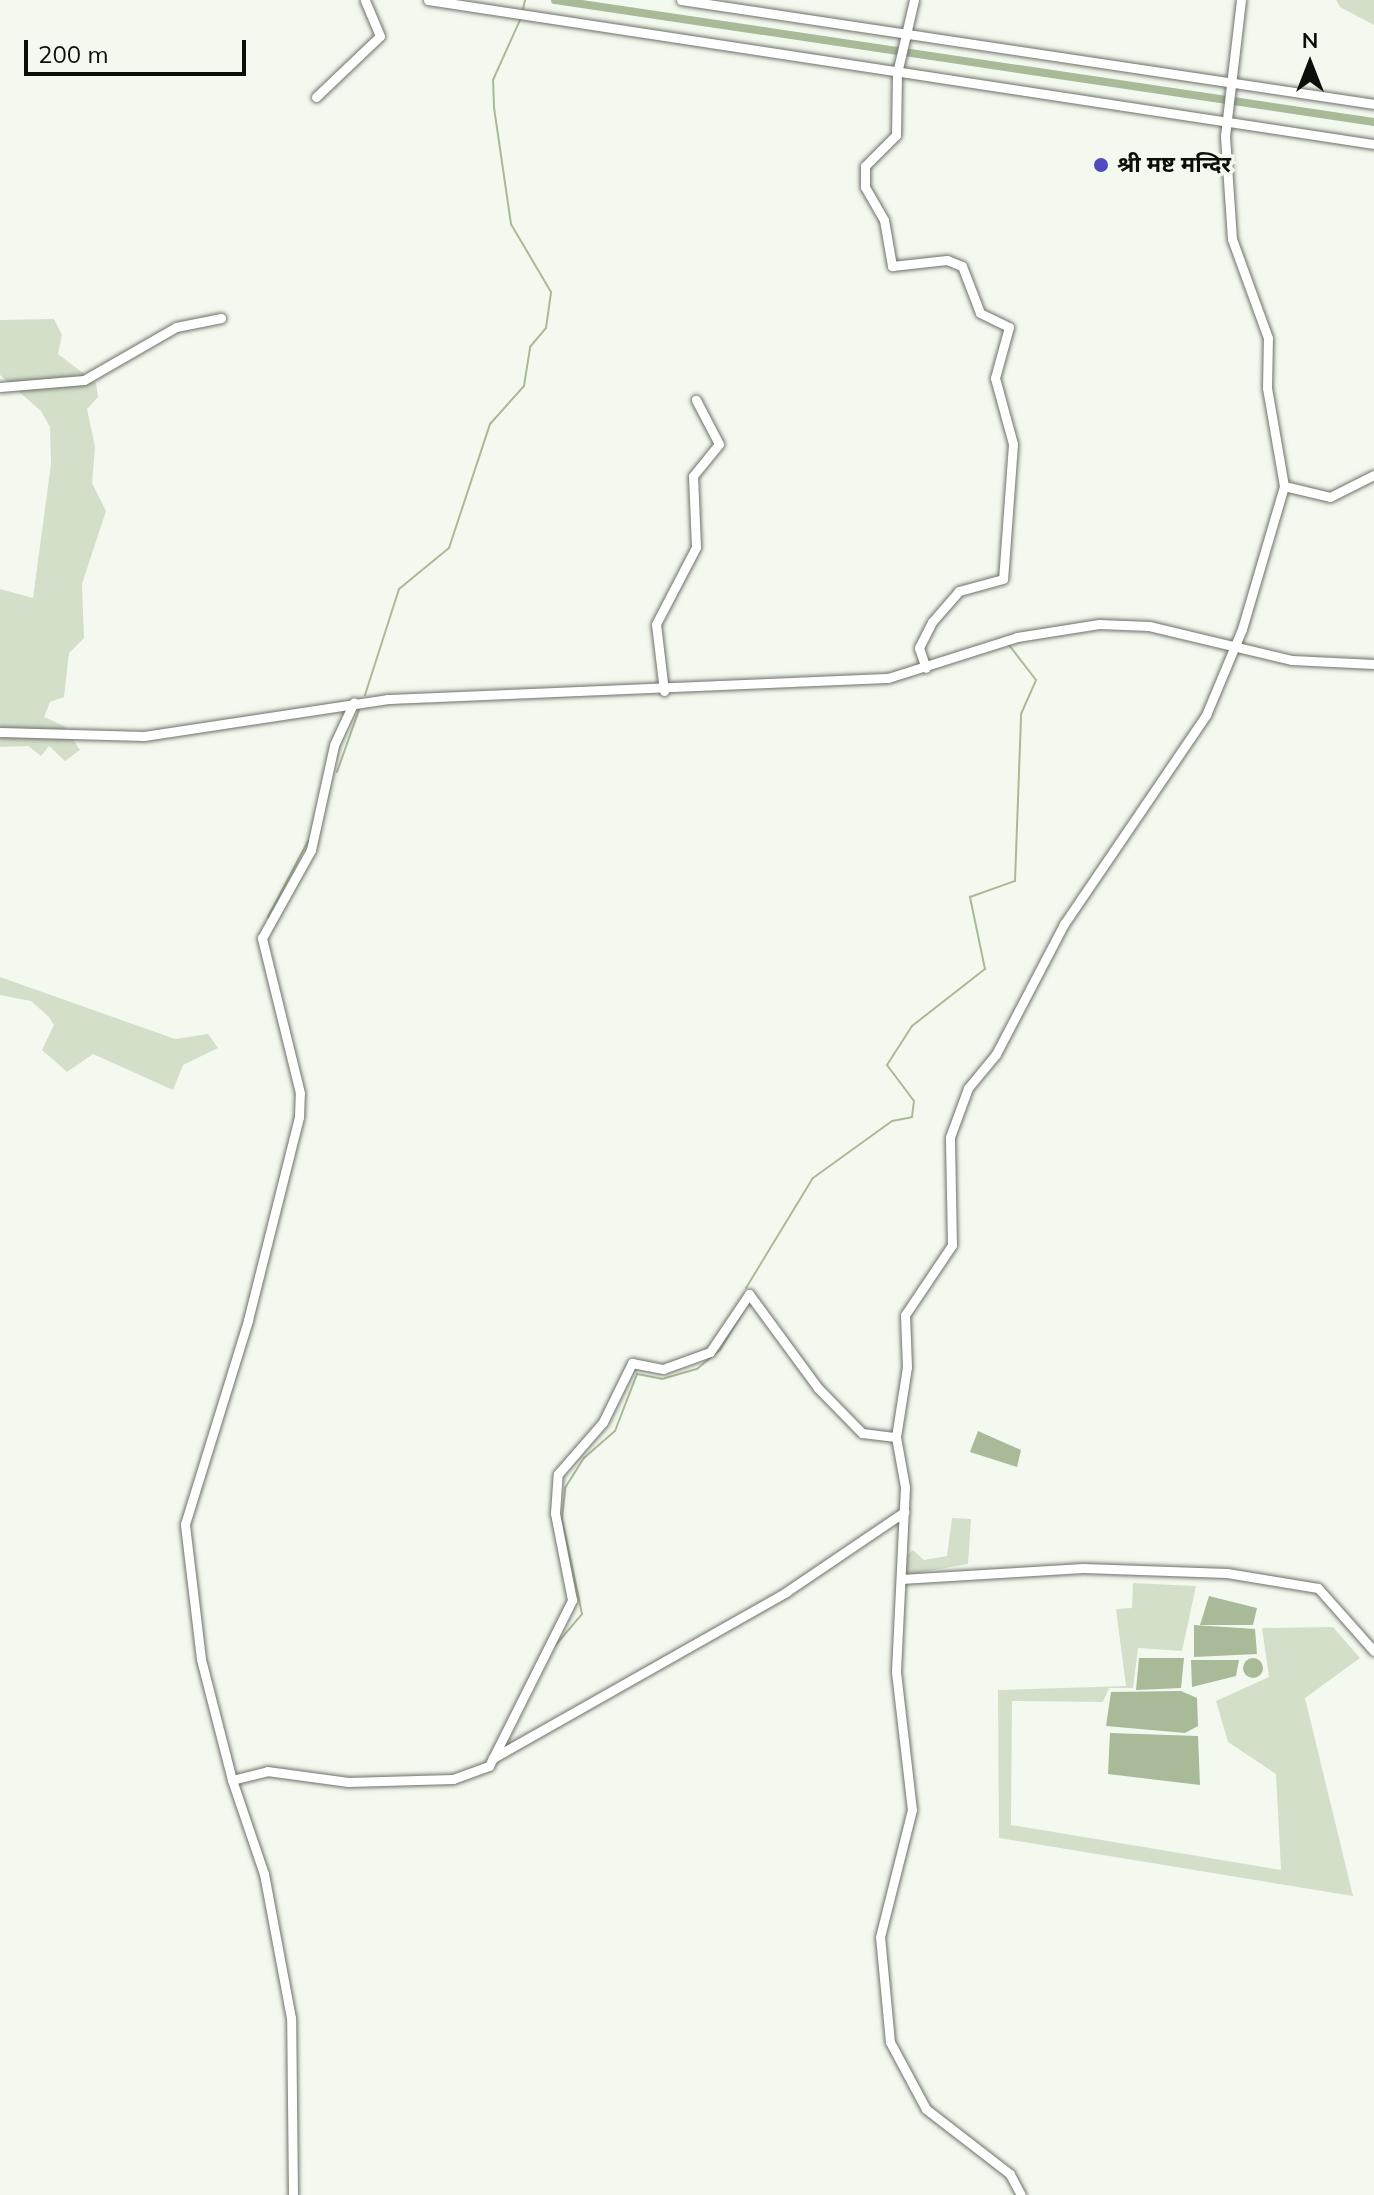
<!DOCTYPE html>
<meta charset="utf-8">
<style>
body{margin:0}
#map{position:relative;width:1374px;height:2195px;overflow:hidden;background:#f4f9ef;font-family:Mulish,"Noto Sans Devanagari",sans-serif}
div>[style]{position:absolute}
.green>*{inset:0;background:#d3dfc9}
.water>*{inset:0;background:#a8ba98}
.round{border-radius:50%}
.stream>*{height:2px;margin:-1px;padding:0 1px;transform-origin:1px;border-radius:1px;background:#a8ba98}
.canal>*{height:8px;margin:-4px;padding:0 4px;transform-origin:4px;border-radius:4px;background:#a8ba98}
.roads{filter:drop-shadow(0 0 2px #6d7169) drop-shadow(0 0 2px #6d7169)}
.minor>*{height:9px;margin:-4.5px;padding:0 4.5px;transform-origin:4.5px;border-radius:4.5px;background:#fff}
.dots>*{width:22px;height:22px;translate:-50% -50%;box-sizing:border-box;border:4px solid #f4f9ef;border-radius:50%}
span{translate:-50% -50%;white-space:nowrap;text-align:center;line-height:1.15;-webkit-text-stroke:7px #f4f9ef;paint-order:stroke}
.poi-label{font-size:22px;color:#0c0e0a;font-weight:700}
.left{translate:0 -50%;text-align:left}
.north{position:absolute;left:1270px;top:24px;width:80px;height:80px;-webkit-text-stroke:6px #f4f9ef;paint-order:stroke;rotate:0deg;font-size:22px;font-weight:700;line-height:32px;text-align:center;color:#0c0e0a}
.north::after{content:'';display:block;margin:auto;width:28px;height:36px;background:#0c0e0a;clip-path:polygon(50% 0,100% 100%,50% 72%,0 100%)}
.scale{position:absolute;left:24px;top:40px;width:222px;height:36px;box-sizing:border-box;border:4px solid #0c0e0a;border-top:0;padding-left:10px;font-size:24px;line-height:28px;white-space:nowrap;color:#0c0e0a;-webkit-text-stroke:6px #f4f9ef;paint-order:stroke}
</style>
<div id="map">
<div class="green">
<i style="clip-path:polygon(1336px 0,1374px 0,1374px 25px,1340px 7px)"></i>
<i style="clip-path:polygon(54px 319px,62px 335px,58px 354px,96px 383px,98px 397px,87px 409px,95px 447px,92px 483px,106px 511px,82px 584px,84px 638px,69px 653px,64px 697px,50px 702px,44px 717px,64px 726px,80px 750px,65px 761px,49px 746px,41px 756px,28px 746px,0 747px,0 589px,33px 598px,51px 464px,50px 427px,41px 411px,0 375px,0 320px)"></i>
<i style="clip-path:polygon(0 977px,175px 1039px,208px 1034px,218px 1048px,183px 1065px,173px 1090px,93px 1054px,67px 1072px,42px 1050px,54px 1025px,49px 1017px,31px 1001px,0 995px)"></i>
<i style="clip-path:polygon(952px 1518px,971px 1519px,968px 1564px,906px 1575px,896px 1565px,913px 1550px,924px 1560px,947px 1556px)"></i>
<i style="clip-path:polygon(1133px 1583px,1196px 1586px,1182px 1651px,1138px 1648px,1133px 1688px,1109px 1688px,1103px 1702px,1012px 1701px,1011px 1825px,1281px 1870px,1276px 1774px,1228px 1742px,1216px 1701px,1269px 1677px,1262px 1628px,1333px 1627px,1360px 1658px,1305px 1698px,1353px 1896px,999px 1838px,998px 1690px,1126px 1686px,1116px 1609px,1132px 1608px)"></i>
</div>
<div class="water">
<i style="clip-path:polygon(978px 1431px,1021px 1450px,1017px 1467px,970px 1452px)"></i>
<i style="clip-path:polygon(1209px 1596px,1257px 1608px,1253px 1625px,1200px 1625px)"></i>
<i style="clip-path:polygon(1194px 1625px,1255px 1629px,1257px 1654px,1194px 1657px)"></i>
<i style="clip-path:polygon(1139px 1658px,1184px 1658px,1181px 1688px,1136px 1690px)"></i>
<i class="round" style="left:1243px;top:1658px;width:20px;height:20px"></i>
<i style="clip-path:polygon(1191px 1660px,1239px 1660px,1236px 1676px,1192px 1687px)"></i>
<i style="clip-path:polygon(1181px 1691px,1197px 1698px,1198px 1726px,1185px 1733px,1106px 1726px,1111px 1692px)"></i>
<i style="clip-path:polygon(1110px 1733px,1198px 1736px,1200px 1785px,1108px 1774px)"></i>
</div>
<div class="stream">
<i style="left:523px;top:9px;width:9px;rotate:-77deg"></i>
<i style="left:365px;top:695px;width:111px;rotate:-72.2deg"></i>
<i style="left:399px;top:589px;width:65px;rotate:-39.4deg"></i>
<i style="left:449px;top:548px;width:131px;rotate:-71.7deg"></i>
<i style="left:490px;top:424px;width:51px;rotate:-48.2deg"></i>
<i style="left:524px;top:386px;width:39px;rotate:-81deg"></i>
<i style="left:530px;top:347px;width:25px;rotate:-50deg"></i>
<i style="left:546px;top:328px;width:36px;rotate:-82deg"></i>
<i style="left:551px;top:292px;width:79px;rotate:-120.5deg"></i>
<i style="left:511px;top:224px;width:118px;rotate:-98.3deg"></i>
<i style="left:494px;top:107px;width:27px;rotate:-92deg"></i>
<i style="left:493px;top:80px;width:66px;rotate:-65.8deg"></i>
<i style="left:337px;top:772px;width:69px;rotate:-70.5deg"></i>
<i style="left:268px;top:917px;width:86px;rotate:-62.2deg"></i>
<i style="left:746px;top:1288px;width:129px;rotate:-58.7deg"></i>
<i style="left:813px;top:1178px;width:97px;rotate:-35.8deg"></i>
<i style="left:892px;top:1121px;width:20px;rotate:-11deg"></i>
<i style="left:912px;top:1117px;width:16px;rotate:-83deg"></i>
<i style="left:914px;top:1101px;width:45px;rotate:-126.9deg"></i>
<i style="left:887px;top:1065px;width:46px;rotate:-57.3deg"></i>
<i style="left:912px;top:1026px;width:93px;rotate:-38deg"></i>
<i style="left:985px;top:969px;width:74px;rotate:-101.8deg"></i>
<i style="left:970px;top:897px;width:48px;rotate:-19.6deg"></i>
<i style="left:1015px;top:881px;width:167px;rotate:-87.9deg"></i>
<i style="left:1021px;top:714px;width:37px;rotate:-66deg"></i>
<i style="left:1036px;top:680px;width:44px;rotate:-127.6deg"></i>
<i style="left:553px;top:1648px;width:45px;rotate:-49.5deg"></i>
<i style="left:582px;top:1614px;width:97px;rotate:-101.9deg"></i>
<i style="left:562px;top:1519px;width:31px;rotate:-84deg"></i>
<i style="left:565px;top:1488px;width:36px;rotate:-58deg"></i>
<i style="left:584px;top:1458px;width:41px;rotate:-41.1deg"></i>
<i style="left:615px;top:1431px;width:61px;rotate:-68.9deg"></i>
<i style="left:637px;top:1374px;width:25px;rotate:11deg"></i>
<i style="left:662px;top:1379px;width:36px;rotate:-16deg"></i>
<i style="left:697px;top:1369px;width:30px;rotate:-40deg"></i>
<i style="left:720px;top:1350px;width:58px;rotate:-59deg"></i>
</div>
<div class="canal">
<i style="left:555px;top:0;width:828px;rotate:8.47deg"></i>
</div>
<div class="roads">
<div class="minor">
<i style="left:428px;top:0;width:957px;rotate:8.66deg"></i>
<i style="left:681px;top:0;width:701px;rotate:8.53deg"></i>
<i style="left:914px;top:0;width:75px;rotate:103.1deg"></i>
<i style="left:897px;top:73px;width:62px;rotate:90.9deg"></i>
<i style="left:896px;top:135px;width:44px;rotate:135deg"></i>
<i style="left:865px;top:166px;width:21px;rotate:90deg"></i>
<i style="left:865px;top:187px;width:38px;rotate:60deg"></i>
<i style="left:884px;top:220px;width:47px;rotate:80.1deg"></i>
<i style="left:892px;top:266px;width:55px;rotate:-6.2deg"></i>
<i style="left:947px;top:260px;width:16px;rotate:22deg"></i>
<i style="left:962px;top:266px;width:50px;rotate:69deg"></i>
<i style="left:980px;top:313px;width:32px;rotate:26deg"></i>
<i style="left:1009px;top:327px;width:53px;rotate:105.4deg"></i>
<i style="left:995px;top:378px;width:68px;rotate:74.7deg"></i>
<i style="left:1013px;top:444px;width:135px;rotate:94.2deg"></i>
<i style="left:1003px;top:579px;width:46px;rotate:164.7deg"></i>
<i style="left:959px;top:591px;width:41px;rotate:131.1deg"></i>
<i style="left:932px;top:622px;width:29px;rotate:117deg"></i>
<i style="left:919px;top:648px;width:21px;rotate:71deg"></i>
<i style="left:316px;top:97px;width:88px;rotate:-43.6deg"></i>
<i style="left:380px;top:36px;width:39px;rotate:-113deg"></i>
<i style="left:0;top:387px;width:84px;rotate:-4.8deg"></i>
<i style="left:84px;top:380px;width:106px;rotate:-29.9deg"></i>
<i style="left:176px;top:327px;width:46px;rotate:-11.3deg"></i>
<i style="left:1284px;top:486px;width:47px;rotate:13.4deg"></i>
<i style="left:1330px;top:497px;width:49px;rotate:-26.6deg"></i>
<i style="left:664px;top:691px;width:67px;rotate:-96.8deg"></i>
<i style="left:656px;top:624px;width:87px;rotate:-62.5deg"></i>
<i style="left:696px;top:547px;width:71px;rotate:-92.4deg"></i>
<i style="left:693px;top:476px;width:41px;rotate:-50.9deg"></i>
<i style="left:719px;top:444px;width:50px;rotate:-117.6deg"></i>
<i style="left:0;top:732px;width:144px;rotate:1.6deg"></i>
<i style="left:144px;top:736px;width:247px;rotate:-8.6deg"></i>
<i style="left:388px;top:699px;width:500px;rotate:-2.41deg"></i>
<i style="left:888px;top:678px;width:135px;rotate:-17.6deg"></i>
<i style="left:1017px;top:637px;width:83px;rotate:-9deg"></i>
<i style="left:1099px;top:624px;width:50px;rotate:2.3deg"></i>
<i style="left:1149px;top:626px;width:147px;rotate:13.4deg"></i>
<i style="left:1292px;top:660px;width:82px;rotate:2.8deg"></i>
<i style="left:901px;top:1579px;width:182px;rotate:-3.5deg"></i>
<i style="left:1083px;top:1568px;width:144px;rotate:2deg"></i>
<i style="left:1227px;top:1573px;width:92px;rotate:9.4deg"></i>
<i style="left:1318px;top:1588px;width:84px;rotate:48.4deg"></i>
<i style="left:493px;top:1758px;width:337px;rotate:-29.5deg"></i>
<i style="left:786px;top:1592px;width:143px;rotate:-34.1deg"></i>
<i style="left:232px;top:1780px;width:125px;rotate:-104.4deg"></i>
<i style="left:201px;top:1659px;width:136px;rotate:-96.8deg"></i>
<i style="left:185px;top:1524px;width:214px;rotate:-72.8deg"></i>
<i style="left:248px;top:1320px;width:209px;rotate:-75.9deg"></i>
<i style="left:299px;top:1117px;width:24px;rotate:-88deg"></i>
<i style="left:300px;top:1093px;width:160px;rotate:-103.8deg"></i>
<i style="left:262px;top:938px;width:101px;rotate:-60.9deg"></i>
<i style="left:311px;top:850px;width:107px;rotate:-77.6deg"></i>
<i style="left:334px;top:745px;width:47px;rotate:-65.1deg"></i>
<i style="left:293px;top:2195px;width:177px;rotate:-90.6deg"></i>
<i style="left:291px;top:2018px;width:147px;rotate:-100.6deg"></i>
<i style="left:264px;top:1874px;width:99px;rotate:-108.8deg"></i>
<i style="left:232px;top:1780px;width:36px;rotate:-14deg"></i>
<i style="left:267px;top:1771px;width:82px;rotate:7.7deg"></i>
<i style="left:348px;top:1782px;width:105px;rotate:-1.6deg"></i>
<i style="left:453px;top:1779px;width:38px;rotate:-20deg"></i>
<i style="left:489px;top:1766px;width:186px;rotate:-63.4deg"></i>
<i style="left:572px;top:1600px;width:89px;rotate:-101.1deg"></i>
<i style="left:555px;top:1513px;width:39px;rotate:-86deg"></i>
<i style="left:558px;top:1474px;width:69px;rotate:-49.1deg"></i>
<i style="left:603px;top:1422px;width:66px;rotate:-63.8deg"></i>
<i style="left:632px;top:1363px;width:32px;rotate:11deg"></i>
<i style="left:663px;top:1369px;width:50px;rotate:-19.9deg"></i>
<i style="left:710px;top:1352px;width:70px;rotate:-56.1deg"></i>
<i style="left:749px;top:1294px;width:117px;rotate:53.7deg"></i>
<i style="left:818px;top:1388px;width:63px;rotate:45.6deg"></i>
<i style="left:862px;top:1433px;width:34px;rotate:7deg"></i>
<i style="left:1021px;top:2195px;width:24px;rotate:-118deg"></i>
<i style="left:1010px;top:2174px;width:106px;rotate:-142.3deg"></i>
<i style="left:926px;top:2109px;width:76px;rotate:-118.2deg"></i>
<i style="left:890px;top:2042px;width:105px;rotate:-95.4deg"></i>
<i style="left:880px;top:1937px;width:131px;rotate:-75.9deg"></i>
<i style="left:912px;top:1810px;width:140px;rotate:-96.6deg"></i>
<i style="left:896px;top:1671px;width:184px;rotate:-87.2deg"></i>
<i style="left:905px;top:1487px;width:51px;rotate:-100.2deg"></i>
<i style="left:896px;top:1437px;width:71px;rotate:-81.1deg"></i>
<i style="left:907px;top:1367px;width:52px;rotate:-92.2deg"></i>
<i style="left:905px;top:1315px;width:84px;rotate:-56.1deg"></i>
<i style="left:952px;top:1245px;width:108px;rotate:-91.1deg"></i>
<i style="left:950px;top:1137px;width:52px;rotate:-69.8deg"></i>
<i style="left:968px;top:1088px;width:44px;rotate:-50.5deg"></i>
<i style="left:996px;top:1054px;width:147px;rotate:-62.4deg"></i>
<i style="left:1064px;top:924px;width:253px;rotate:-55.8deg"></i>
<i style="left:1206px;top:715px;width:93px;rotate:-67.3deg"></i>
<i style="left:1242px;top:629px;width:149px;rotate:-73.6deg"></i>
<i style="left:1284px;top:486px;width:99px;rotate:-99.8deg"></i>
<i style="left:1267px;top:388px;width:50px;rotate:-88.9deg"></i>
<i style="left:1268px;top:338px;width:105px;rotate:-110deg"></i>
<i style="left:1232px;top:239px;width:103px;rotate:-93.9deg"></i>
<i style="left:1225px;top:136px;width:137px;rotate:-83.3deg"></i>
</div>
</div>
<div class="dots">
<i style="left:1101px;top:165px;background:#5049c0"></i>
</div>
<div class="poi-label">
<span class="left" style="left:1117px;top:165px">श्री मष्ट मन्दिर</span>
</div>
<div class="north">N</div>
<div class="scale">200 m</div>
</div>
